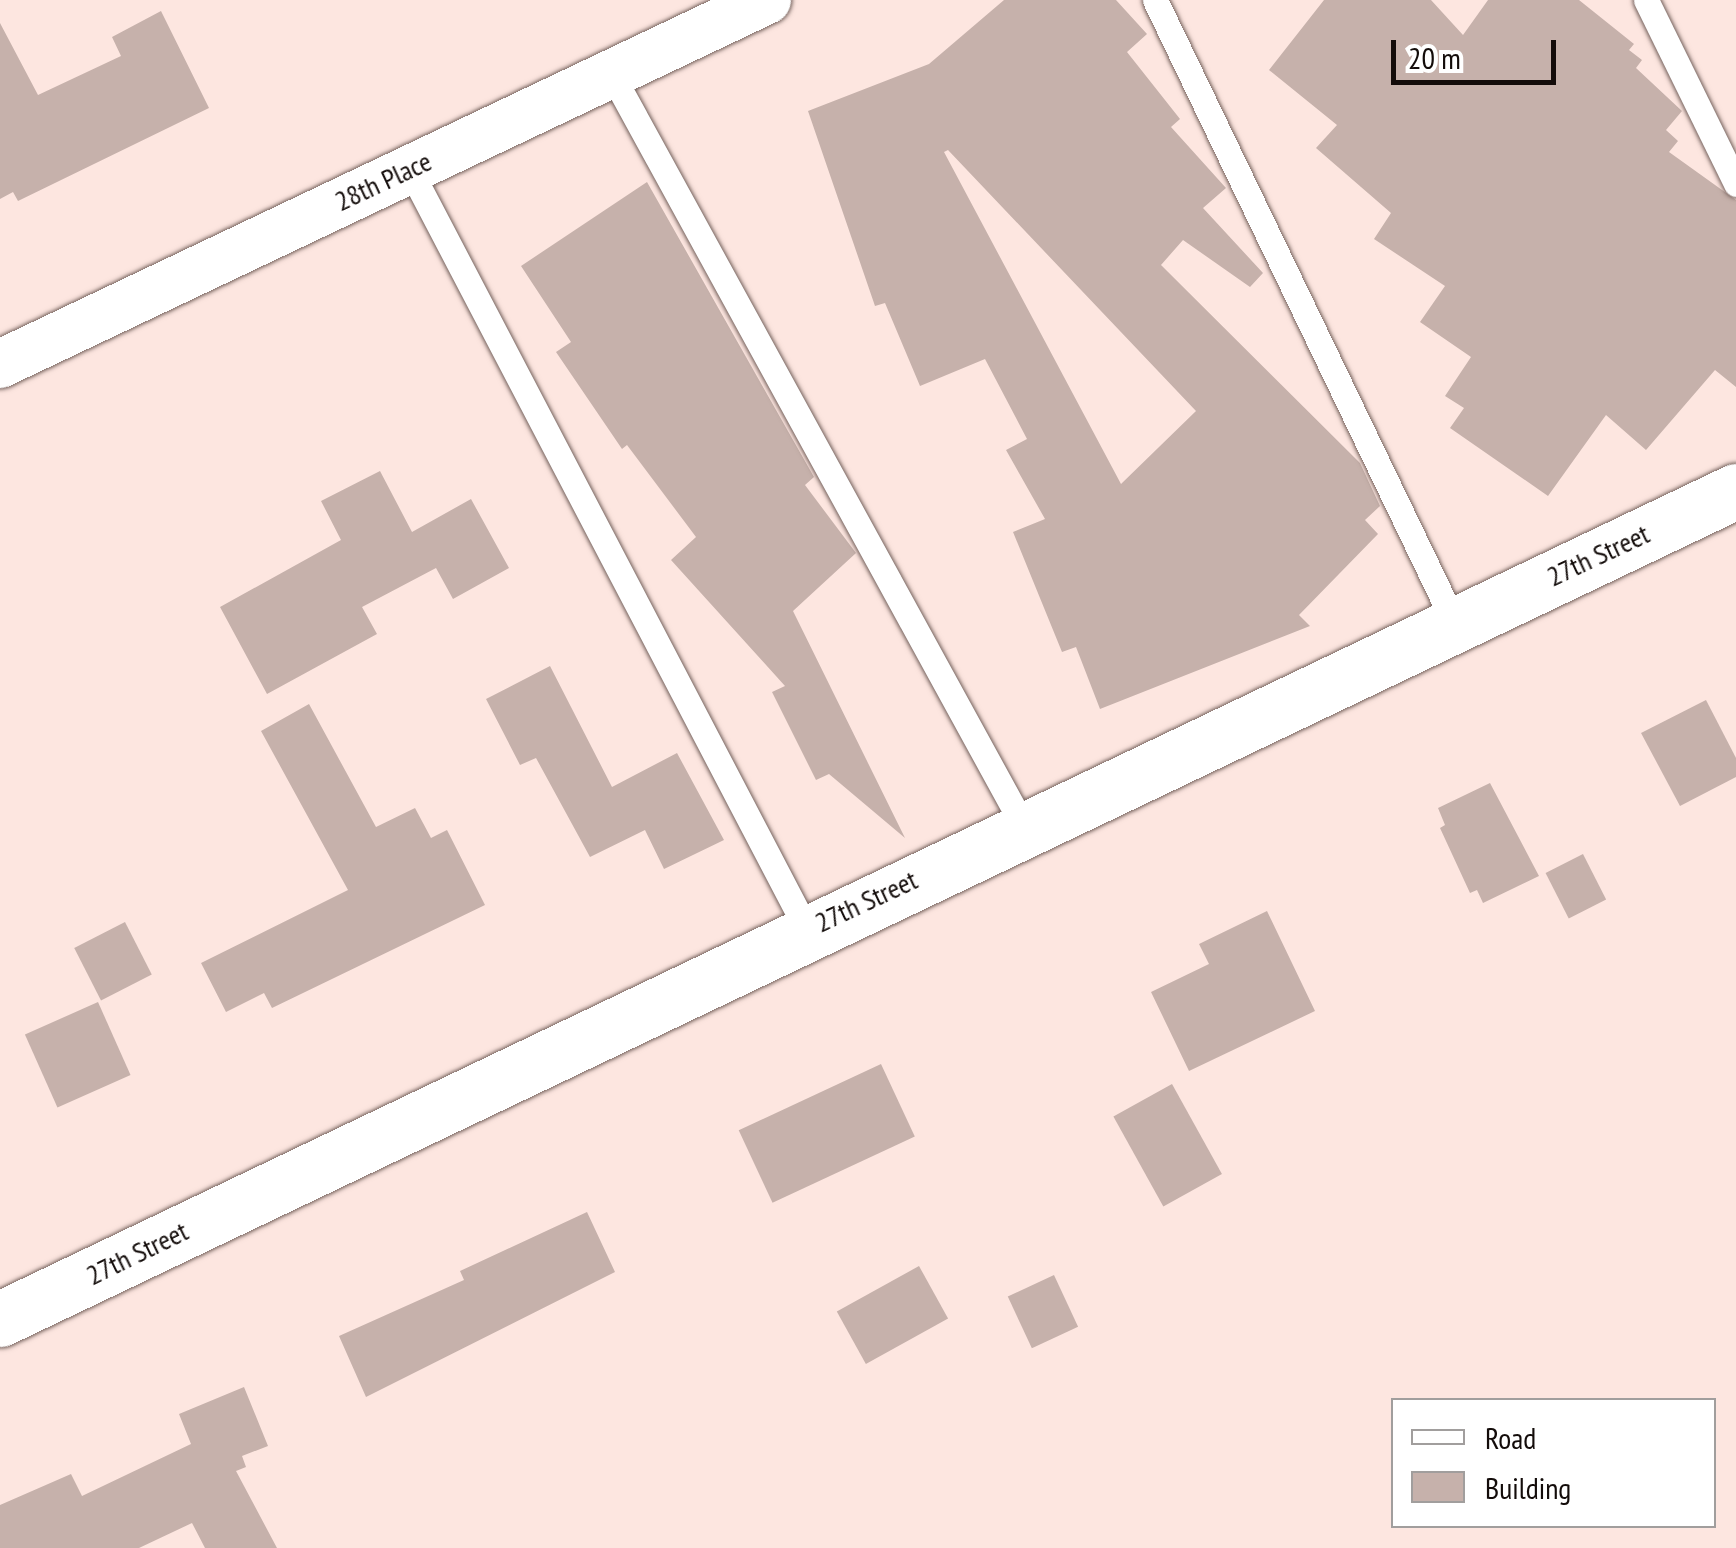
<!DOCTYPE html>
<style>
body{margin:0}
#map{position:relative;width:1736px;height:1548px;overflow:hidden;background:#fde6e0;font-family:"PT Sans Narrow",sans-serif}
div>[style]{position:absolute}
.building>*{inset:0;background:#c6b1ab;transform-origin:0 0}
.roads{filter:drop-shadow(0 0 2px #75625d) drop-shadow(0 0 2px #75625d)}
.lane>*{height:25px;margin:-12.5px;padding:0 12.5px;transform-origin:12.5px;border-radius:12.5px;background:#fff}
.street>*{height:48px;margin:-24px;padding:0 24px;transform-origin:24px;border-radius:24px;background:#fff}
.secondary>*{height:55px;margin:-27.5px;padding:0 27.5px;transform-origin:27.5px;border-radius:27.5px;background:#fff}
span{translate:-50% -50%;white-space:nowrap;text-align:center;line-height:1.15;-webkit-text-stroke:8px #fff;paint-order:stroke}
.street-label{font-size:28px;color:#130c0a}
.legend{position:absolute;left:1391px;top:1398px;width:325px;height:130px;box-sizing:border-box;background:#fff;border:2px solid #a19e9d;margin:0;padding:12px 18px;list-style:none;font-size:30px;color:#130c0a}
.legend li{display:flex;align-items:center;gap:20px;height:50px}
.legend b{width:50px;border:2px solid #a19e9d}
.scale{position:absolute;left:1391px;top:40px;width:165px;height:45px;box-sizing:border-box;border:5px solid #130c0a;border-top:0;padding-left:12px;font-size:30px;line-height:35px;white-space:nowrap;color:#130c0a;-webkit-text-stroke:8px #fff;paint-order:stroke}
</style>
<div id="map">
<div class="building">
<i style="clip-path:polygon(evenodd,1004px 0,1116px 0,1147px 34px,1127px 52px,1180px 119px,1171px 127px,1226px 188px,1203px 208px,1263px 273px,1250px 287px,1183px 240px,1161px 265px,1360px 463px,1380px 506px,1365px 520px,1378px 534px,1299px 615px,1310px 626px,1100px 709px,1076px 647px,1062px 652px,1013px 532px,1045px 519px,1006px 450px,1027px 439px,985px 359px,920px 386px,885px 303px,875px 306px,808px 111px,929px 64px,1004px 0,948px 150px,1196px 411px,1121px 484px,944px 152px,948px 150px)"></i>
<i style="clip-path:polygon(1324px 0,1431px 0,1463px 35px,1488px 0,1579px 0,1634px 44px,1629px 50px,1642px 60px,1636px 68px,1682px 111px,1666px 130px,1678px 141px,1669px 152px,1736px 200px,1736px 387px,1715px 370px,1646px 450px,1606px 415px,1548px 496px,1450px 428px,1464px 408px,1445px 396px,1471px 357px,1420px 322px,1445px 286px,1374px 239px,1391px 213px,1316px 148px,1337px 125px,1269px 70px)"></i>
<i style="clip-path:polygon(161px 11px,209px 108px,18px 201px,13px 192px,0 199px,0 23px,38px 95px,121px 56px,112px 37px)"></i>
<i style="clip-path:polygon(647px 182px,814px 477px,805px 485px,856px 553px,793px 611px,905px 838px,829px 774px,816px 780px,772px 692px,785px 686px,671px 560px,696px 537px,627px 445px,622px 449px,556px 352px,571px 342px,521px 266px)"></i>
<i style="clip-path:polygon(380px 471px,412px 532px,471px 499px,509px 568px,453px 599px,436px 568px,362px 607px,377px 634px,267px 694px,220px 607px,341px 540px,321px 501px)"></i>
<i style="clip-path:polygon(550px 666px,612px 787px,677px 753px,724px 840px,664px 869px,645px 830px,590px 857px,536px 758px,520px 765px,486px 699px)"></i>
<i style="clip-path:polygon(1706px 700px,1736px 758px,1736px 777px,1680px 806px,1641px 733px)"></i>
<i style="clip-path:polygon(309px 704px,376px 827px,415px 808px,431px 838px,447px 830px,485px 905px,272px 1008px,264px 993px,226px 1012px,201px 963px,348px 890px,261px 731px)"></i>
<i style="clip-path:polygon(1490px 783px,1539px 876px,1483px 903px,1477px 890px,1470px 893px,1440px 828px,1445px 825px,1438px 808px)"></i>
<i style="left:1583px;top:854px;width:51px;height:42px;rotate:63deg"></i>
<i style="clip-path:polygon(1267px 911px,1315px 1011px,1189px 1071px,1151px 992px,1209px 964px,1199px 944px)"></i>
<i style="left:125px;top:922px;width:59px;height:57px;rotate:63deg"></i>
<i style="left:98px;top:1002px;width:80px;height:80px;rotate:66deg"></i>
<i style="left:881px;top:1064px;width:80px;height:157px;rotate:65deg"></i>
<i style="left:1172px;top:1084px;width:103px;height:67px;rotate:61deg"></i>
<i style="clip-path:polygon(587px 1212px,615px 1272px,366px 1397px,339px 1336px,464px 1280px,460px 1271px)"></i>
<i style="left:919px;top:1266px;width:60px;height:94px;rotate:61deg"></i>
<i style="left:1054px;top:1275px;width:57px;height:51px;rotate:65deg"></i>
<i style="clip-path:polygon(244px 1387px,268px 1446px,242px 1456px,246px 1467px,236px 1471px,277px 1548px,205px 1548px,192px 1523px,139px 1548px,0 1548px,0 1505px,71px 1474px,82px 1496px,191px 1444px,179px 1414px)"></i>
</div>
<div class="roads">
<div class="lane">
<i style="left:1155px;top:0;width:690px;rotate:64.33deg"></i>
<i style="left:1646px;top:0;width:205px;rotate:63.9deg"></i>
<i style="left:611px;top:73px;width:860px;rotate:61.29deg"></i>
<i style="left:409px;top:168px;width:860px;rotate:62.42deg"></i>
</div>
<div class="street">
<i style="left:0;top:364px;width:849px;rotate:-25.39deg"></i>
</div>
<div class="secondary">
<i style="left:0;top:1319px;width:1923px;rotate:-25.5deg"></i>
</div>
</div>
<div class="street-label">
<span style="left:383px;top:181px;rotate:-25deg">28th Place</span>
<span style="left:1598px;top:555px;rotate:-25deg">27th Street</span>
<span style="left:866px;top:901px;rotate:-25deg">27th Street</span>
<span style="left:137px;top:1253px;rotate:-26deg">27th Street</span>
</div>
<ul class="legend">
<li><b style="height:12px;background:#fff"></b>Road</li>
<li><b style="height:28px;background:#c6b1ab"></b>Building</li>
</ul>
<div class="scale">20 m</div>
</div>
